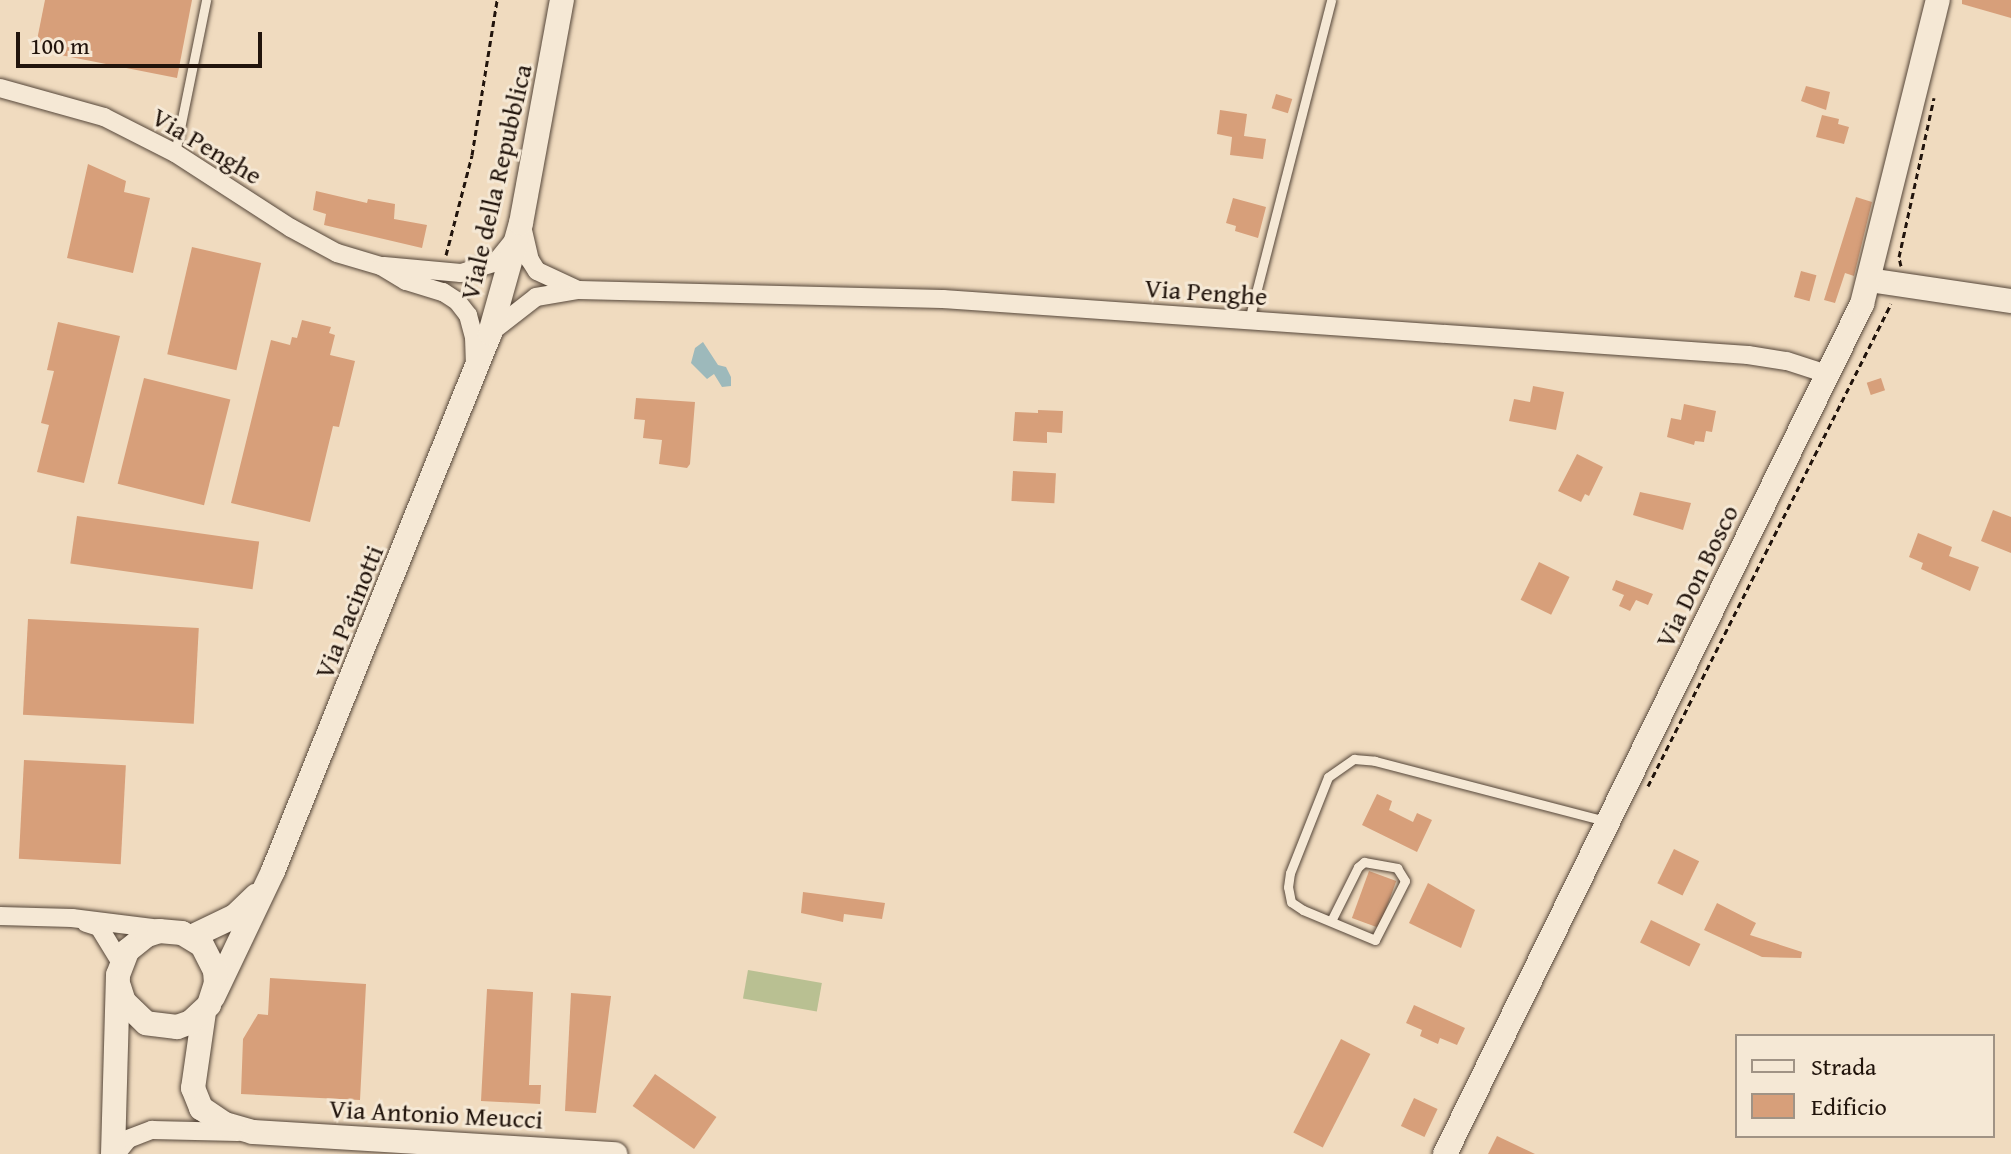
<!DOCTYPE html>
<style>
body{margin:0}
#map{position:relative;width:2011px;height:1154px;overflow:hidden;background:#f0dbbf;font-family:"Gentium Book Plus",serif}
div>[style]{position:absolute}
.green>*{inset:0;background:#b9c092;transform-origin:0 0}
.water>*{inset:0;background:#9db9bb}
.building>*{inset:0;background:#d79f7a;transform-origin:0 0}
.path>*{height:3px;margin-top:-1.5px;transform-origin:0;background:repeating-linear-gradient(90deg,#21140c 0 6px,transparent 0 10px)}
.roads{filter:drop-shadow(0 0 2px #554639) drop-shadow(0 0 2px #554639)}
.lane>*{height:9px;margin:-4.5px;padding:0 4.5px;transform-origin:4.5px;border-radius:4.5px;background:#f5e8d5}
.street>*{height:18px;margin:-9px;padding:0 9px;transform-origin:9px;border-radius:9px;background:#f5e8d5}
.secondary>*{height:24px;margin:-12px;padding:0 12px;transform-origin:12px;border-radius:12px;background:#f5e8d5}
span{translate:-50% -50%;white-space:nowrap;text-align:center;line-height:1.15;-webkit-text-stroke:6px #f5e8d5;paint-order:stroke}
.street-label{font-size:26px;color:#21140c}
.legend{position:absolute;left:1735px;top:1034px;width:260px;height:104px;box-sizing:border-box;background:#f5e8d5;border:2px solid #a09385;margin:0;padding:10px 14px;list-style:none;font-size:24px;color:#21140c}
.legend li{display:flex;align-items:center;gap:16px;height:40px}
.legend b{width:40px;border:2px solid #a09385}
.scale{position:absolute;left:16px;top:32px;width:246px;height:36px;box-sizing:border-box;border:4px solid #21140c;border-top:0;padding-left:10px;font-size:24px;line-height:28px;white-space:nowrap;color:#21140c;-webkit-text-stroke:6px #f5e8d5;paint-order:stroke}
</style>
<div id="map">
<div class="green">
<i style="left:748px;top:970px;width:75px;height:29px;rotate:10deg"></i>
</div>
<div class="water">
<i style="clip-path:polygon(703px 342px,718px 365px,726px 367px,731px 377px,731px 386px,722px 387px,714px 374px,707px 379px,691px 363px,695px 348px)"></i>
</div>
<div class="building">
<i style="clip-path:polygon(45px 0,192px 0,177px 78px,35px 50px)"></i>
<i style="clip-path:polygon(1962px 0,2011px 0,2011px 18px,1962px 4px)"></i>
<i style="clip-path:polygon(1806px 86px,1830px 92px,1826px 110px,1801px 101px)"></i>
<i style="left:1276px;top:94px;width:17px;height:15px;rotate:17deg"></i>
<i style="clip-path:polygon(1220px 110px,1247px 114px,1244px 136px,1266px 139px,1263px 159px,1230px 155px,1232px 137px,1217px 134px)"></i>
<i style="clip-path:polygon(1822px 115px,1839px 119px,1838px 124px,1849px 127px,1844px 144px,1816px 137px)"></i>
<i style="clip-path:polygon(88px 164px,126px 181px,124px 192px,150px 198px,133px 273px,67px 258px)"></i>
<i style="clip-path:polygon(316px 191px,367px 203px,368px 199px,395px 204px,394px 219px,427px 225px,422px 248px,324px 225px,326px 214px,313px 210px)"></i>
<i style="clip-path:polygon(1856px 197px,1872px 202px,1854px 276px,1845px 273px,1835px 303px,1824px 300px)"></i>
<i style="clip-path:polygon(1233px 198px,1266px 207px,1258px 238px,1235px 231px,1236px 226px,1226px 223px)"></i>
<i style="left:192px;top:247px;width:71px;height:110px;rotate:13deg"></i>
<i style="left:1801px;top:271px;width:16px;height:27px;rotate:15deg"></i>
<i style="clip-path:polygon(302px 320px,331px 327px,329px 333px,335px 335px,330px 355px,355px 361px,339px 427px,333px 426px,310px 522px,231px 503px,271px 340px,290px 345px,292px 337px,297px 338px)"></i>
<i style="clip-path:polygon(58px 322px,120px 336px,84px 483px,37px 472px,49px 425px,41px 423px,54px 371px,47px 370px)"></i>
<i style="left:144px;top:378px;width:89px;height:109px;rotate:14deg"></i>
<i style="left:1881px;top:378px;width:13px;height:15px;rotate:72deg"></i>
<i style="clip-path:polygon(1533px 386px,1564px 392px,1556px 430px,1509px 421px,1514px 399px,1530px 402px)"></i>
<i style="clip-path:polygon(636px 398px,695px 402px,690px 464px,687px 468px,659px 464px,662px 440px,643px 438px,645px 420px,634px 419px)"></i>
<i style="clip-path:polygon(1684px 404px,1716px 411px,1712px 432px,1706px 431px,1704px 442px,1695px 441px,1694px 445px,1667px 437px,1671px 418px,1681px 420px)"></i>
<i style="clip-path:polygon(1038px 410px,1063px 411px,1062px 433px,1047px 432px,1047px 443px,1013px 441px,1015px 412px,1038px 413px)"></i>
<i style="clip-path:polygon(1577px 454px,1603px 467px,1589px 496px,1585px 494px,1581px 502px,1558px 491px)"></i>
<i style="left:1013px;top:471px;width:43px;height:30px;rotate:3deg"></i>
<i style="clip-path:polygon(1640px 492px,1691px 503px,1683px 530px,1633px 515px)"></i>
<i style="clip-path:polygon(1993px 510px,2011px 517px,2011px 553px,1981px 541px)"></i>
<i style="left:77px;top:516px;width:184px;height:48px;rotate:8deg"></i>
<i style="clip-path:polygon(1918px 533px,1952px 547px,1949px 556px,1979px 567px,1970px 591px,1921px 569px,1923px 563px,1909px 557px)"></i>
<i style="left:1539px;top:562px;width:34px;height:42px;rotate:26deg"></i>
<i style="clip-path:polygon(1616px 580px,1653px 594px,1648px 605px,1636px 600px,1630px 611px,1619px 606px,1624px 595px,1612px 590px)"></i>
<i style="left:28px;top:619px;width:171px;height:96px;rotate:3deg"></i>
<i style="left:24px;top:760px;width:102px;height:99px;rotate:3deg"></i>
<i style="clip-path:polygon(1377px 794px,1392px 801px,1389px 810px,1413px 822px,1417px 813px,1432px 820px,1417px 852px,1362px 825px)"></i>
<i style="left:1674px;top:849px;width:28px;height:38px;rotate:26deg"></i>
<i style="left:1369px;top:871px;width:29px;height:50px;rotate:20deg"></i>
<i style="clip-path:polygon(1428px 883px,1475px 910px,1461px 948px,1409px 923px)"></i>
<i style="clip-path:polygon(803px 892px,885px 903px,882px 919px,844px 914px,843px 922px,801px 913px)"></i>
<i style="clip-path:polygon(1717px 903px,1756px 923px,1750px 935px,1802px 952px,1801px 958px,1762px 957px,1704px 930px)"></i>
<i style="left:1651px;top:920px;width:55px;height:25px;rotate:26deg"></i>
<i style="clip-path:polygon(270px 978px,366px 984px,360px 1100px,241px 1094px,243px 1039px,258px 1014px,268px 1015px)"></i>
<i style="clip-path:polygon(487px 989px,533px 992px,529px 1085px,541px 1085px,540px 1104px,481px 1101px)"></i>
<i style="clip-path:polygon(571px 993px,611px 996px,596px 1113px,565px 1111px)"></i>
<i style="clip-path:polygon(1414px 1005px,1465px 1028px,1457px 1045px,1440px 1038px,1438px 1044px,1420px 1036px,1422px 1030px,1406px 1023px)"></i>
<i style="left:1341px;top:1039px;width:33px;height:105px;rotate:27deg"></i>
<i style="left:655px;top:1074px;width:75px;height:39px;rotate:35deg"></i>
<i style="left:1414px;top:1098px;width:26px;height:31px;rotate:25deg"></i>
<i style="clip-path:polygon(1497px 1136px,1535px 1154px,1488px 1154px)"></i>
</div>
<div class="path">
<i style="left:446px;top:255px;width:103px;rotate:-75.4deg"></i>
<i style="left:472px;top:155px;width:157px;rotate:-80.8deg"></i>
<i style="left:1901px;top:266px;width:9px;rotate:-103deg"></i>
<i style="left:1899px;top:257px;width:163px;rotate:-77.6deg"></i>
<i style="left:1648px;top:786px;width:540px;rotate:-63.25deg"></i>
</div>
<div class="roads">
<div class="lane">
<i style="left:175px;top:153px;width:156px;rotate:-78.5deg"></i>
<i style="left:1249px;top:320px;width:330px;rotate:-75.6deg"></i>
<i style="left:1331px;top:921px;width:60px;rotate:-63.4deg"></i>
<i style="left:1358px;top:867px;width:8px;rotate:-40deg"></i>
<i style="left:1364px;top:862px;width:34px;rotate:10deg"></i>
<i style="left:1397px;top:868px;width:15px;rotate:58deg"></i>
<i style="left:1405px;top:881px;width:66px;rotate:117deg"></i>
<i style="left:1375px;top:940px;width:78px;rotate:-157.4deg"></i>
<i style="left:1303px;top:910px;width:14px;rotate:-146deg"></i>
<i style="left:1291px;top:902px;width:15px;rotate:-101deg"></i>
<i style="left:1288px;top:887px;width:14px;rotate:-82deg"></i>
<i style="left:1290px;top:873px;width:103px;rotate:-68.4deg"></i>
<i style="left:1328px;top:777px;width:32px;rotate:-35deg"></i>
<i style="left:1354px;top:759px;width:21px;rotate:5deg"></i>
<i style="left:1375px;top:761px;width:238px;rotate:14.6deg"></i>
</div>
<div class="street">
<i style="left:0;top:88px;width:108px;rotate:15.6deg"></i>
<i style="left:104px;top:117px;width:80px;rotate:26.9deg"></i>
<i style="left:175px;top:153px;width:138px;rotate:32.9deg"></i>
<i style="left:291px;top:228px;width:52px;rotate:28.5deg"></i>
<i style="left:337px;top:253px;width:46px;rotate:16.5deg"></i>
<i style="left:381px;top:266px;width:29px;rotate:31deg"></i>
<i style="left:406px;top:281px;width:39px;rotate:17deg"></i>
<i style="left:443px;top:292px;width:17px;rotate:33deg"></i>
<i style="left:457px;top:301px;width:18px;rotate:52deg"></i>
<i style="left:468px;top:315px;width:23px;rotate:75deg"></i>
<i style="left:474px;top:337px;width:29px;rotate:88deg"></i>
<i style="left:522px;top:226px;width:35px;rotate:77deg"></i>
<i style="left:530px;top:260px;width:13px;rotate:58deg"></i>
<i style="left:537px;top:271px;width:45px;rotate:24.9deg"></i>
<i style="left:384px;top:266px;width:77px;rotate:5.2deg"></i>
<i style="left:461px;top:273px;width:37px;rotate:-17deg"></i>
<i style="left:496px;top:262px;width:27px;rotate:-51deg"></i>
<i style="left:490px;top:333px;width:58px;rotate:-38deg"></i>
<i style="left:536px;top:297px;width:43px;rotate:-9.5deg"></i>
<i style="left:578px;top:290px;width:365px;rotate:1.4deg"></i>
<i style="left:943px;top:299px;width:807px;rotate:3.98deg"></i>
<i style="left:1748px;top:355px;width:39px;rotate:9deg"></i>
<i style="left:1787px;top:361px;width:42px;rotate:18deg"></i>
<i style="left:0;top:916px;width:72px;rotate:1.6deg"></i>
<i style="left:72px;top:918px;width:89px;rotate:7.1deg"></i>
<i style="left:86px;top:923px;width:14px;rotate:17deg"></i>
<i style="left:99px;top:927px;width:42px;rotate:58.6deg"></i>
<i style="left:116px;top:1154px;width:19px;rotate:-51deg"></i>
<i style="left:128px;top:1139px;width:26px;rotate:-21deg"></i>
<i style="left:152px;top:1130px;width:86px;rotate:1.3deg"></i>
</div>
<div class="secondary">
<i style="left:1869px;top:280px;width:144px;rotate:8.4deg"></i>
<i style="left:191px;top:937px;width:49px;rotate:-25.5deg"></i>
<i style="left:235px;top:916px;width:29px;rotate:-44deg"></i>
<i style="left:213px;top:997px;width:140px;rotate:-64.5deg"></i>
<i style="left:273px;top:871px;width:580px;rotate:-68.03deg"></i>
<i style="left:490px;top:333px;width:114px;rotate:-74.3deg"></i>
<i style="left:521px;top:223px;width:227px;rotate:-79.6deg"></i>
<i style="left:204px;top:1012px;width:77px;rotate:98.2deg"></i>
<i style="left:193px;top:1088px;width:22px;rotate:68deg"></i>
<i style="left:201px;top:1108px;width:29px;rotate:34deg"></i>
<i style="left:225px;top:1124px;width:29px;rotate:16deg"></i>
<i style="left:253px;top:1132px;width:363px;rotate:3.5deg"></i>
<i style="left:113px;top:1154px;width:179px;rotate:-88.4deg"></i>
<i style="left:118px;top:975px;width:26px;rotate:-69deg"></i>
<i style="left:127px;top:951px;width:26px;rotate:-39deg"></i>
<i style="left:147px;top:935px;width:13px;rotate:-18deg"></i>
<i style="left:159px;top:931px;width:23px;rotate:5deg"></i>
<i style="left:182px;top:933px;width:23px;rotate:31deg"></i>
<i style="left:202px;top:945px;width:28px;rotate:63deg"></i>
<i style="left:215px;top:970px;width:13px;rotate:86deg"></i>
<i style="left:216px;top:983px;width:23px;rotate:108deg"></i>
<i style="left:209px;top:1005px;width:25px;rotate:137deg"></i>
<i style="left:191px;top:1022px;width:15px;rotate:160deg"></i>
<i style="left:177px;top:1027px;width:31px;rotate:-173deg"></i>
<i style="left:146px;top:1023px;width:30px;rotate:-136deg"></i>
<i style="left:124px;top:1002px;width:16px;rotate:-108deg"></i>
<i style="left:1445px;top:1154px;width:947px;rotate:-63.87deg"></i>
<i style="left:1862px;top:304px;width:313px;rotate:-76deg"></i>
</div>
</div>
<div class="street-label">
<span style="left:207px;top:146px;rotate:31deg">Via Penghe</span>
<span style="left:496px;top:182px;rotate:-77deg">Viale della Repubblica</span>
<span style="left:1206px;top:292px;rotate:4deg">Via Penghe</span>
<span style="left:1697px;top:576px;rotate:-64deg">Via Don Bosco</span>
<span style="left:349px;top:612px;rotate:-68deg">Via Pacinotti</span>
<span style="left:436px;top:1114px;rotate:3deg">Via Antonio Meucci</span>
</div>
<ul class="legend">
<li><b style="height:10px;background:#f5e8d5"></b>Strada</li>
<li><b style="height:22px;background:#d79f7a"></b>Edificio</li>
</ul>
<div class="scale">100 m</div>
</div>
